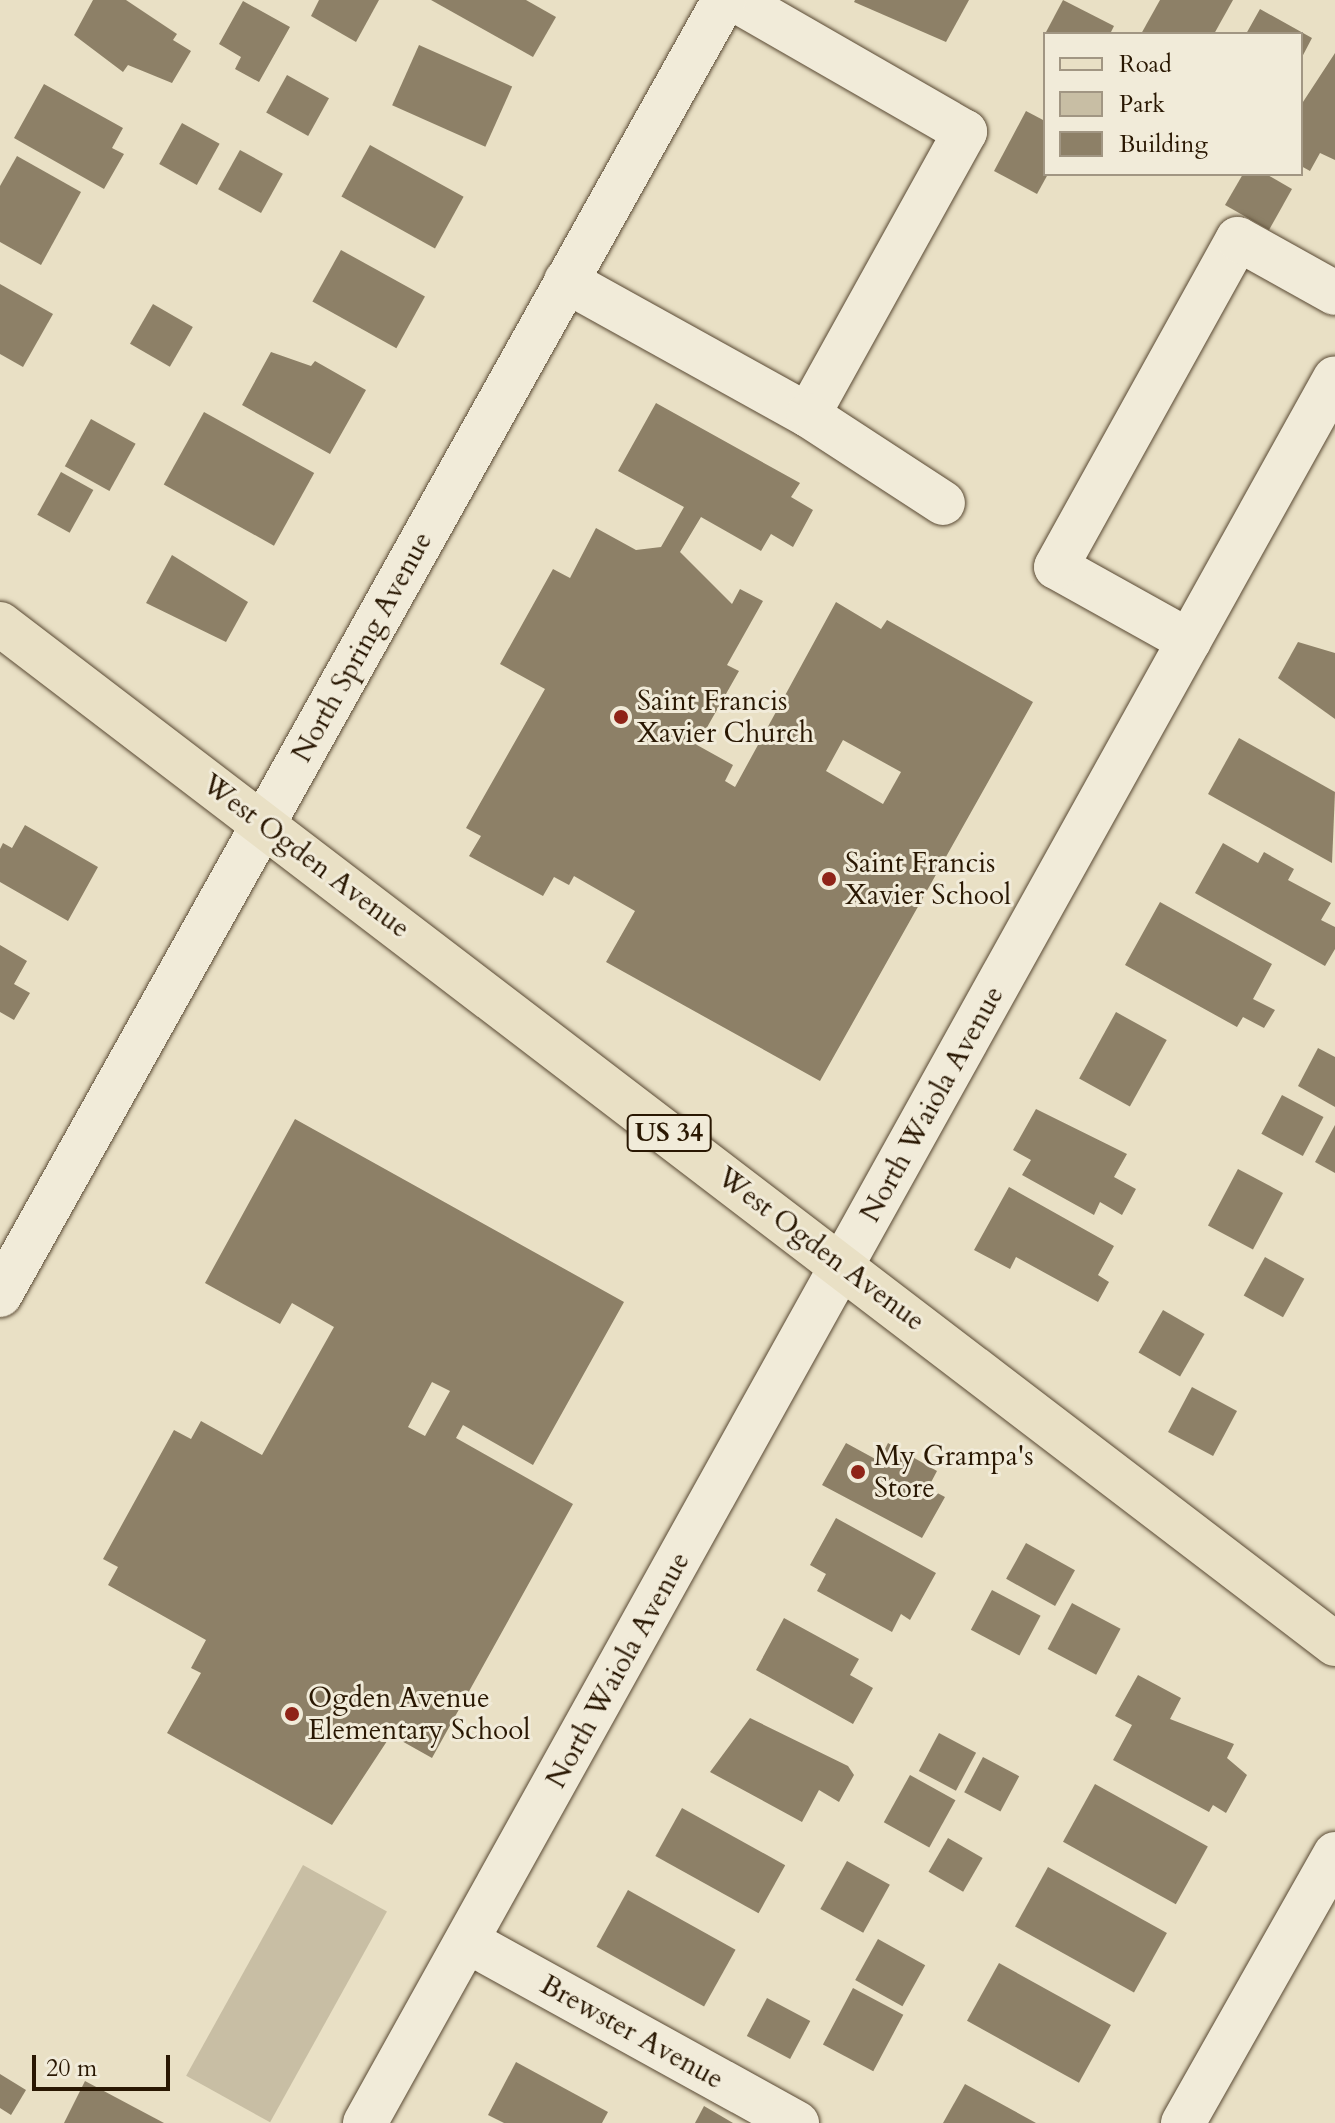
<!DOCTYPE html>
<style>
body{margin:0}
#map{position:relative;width:1335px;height:2123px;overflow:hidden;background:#e9e0c5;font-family:Cardo,serif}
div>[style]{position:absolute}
.green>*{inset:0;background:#c8bea4;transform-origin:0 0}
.building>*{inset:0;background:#8d8067;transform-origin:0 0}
.roads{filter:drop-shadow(0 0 2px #594933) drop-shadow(0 0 2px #594933)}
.minor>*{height:44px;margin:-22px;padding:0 22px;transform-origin:22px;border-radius:22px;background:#f1ebd9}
.major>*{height:44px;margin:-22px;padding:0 22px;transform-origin:22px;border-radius:22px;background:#e9e0c5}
.dots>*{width:22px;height:22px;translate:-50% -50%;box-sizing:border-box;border:4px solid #f1ebd9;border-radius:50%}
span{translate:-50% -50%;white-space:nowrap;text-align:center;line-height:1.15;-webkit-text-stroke:6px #f1ebd9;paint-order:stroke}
.shield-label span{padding:2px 6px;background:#f1ebd9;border:2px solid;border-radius:6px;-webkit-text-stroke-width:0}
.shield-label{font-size:26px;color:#291702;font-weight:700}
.street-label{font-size:28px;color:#291702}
.poi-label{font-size:28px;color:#291702}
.left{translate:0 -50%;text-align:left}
.legend{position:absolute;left:1043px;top:32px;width:260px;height:144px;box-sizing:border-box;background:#f1ebd9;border:2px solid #a19683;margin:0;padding:10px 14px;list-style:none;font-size:24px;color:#291702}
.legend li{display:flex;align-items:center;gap:16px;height:40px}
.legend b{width:40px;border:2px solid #a19683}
.scale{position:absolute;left:32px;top:2055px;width:138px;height:36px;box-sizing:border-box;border:4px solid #291702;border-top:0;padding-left:10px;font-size:24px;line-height:28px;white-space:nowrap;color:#291702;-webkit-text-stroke:6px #f1ebd9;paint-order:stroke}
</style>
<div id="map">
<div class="green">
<i style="left:303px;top:1865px;width:96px;height:241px;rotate:29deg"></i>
</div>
<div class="building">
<i style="clip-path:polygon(93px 0,126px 0,177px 34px,173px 40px,191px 51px,172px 83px,128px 65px,123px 72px,74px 35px)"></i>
<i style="clip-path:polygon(319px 0,379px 0,356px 42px,311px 16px)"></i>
<i style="clip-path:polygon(431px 0,526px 0,556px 17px,533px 57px)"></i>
<i style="clip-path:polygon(969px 0,946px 42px,854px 2px,855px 0)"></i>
<i style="clip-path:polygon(1063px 0,1114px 26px,1110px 34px,1045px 34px)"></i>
<i style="clip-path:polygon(1160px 0,1233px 0,1214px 34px,1141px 34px)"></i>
<i style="clip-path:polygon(243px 1px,290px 27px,259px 82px,235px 69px,241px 57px,219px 44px)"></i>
<i style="clip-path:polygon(1260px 9px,1312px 38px,1301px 59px,1301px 34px,1246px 34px)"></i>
<i style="left:419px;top:45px;width:102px;height:66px;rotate:24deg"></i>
<i style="clip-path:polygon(1335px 53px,1335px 160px,1320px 153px,1310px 171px,1301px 166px,1301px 105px)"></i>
<i style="left:287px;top:75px;width:48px;height:43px;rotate:29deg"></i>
<i style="clip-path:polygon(44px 84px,123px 128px,112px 148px,124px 154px,104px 189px,14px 138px)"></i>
<i style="clip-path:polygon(1026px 111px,1045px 121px,1048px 174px,1037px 194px,994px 171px)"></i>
<i style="left:182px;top:123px;width:43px;height:47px;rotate:29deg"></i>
<i style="left:370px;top:145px;width:107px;height:59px;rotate:29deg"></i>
<i style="left:240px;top:150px;width:49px;height:45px;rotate:29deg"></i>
<i style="clip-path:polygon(17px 156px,81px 192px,41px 265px,0 242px,0 186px)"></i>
<i style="clip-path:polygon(1243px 174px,1266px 174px,1292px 189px,1269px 230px,1225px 205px)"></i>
<i style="left:341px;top:250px;width:96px;height:59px;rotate:29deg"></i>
<i style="clip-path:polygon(0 284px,53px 314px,23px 367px,0 354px)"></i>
<i style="left:153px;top:304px;width:46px;height:46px;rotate:30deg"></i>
<i style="clip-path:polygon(271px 352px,311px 366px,315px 361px,366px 390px,330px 454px,242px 405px)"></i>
<i style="clip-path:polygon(evenodd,656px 403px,800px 483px,791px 497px,813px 510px,793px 547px,771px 534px,761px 551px,701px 517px,680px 552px,732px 604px,740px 589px,763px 601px,727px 665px,739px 671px,697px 745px,733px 765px,725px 781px,735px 787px,836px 602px,881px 629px,887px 620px,1033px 702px,820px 1081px,606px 962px,635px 911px,574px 876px,569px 885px,554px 877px,543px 896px,469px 856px,481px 836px,466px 828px,545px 689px,500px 664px,553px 569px,570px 578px,596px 528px,636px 550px,661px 547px,684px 507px,618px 471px,656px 403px,843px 740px,901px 772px,883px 804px,826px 771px,843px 740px)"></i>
<i style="left:204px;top:412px;width:126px;height:83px;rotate:29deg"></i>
<i style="left:91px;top:419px;width:51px;height:54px;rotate:29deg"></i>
<i style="left:61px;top:472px;width:37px;height:49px;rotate:29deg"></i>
<i style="clip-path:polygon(172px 555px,248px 602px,226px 642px,146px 603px)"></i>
<i style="clip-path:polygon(1298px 642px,1335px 653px,1335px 719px,1278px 678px)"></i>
<i style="clip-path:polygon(1239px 738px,1335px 792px,1332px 863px,1208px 794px)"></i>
<i style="clip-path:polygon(25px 825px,98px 867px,68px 921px,0 882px,0 849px,3px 843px,12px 848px)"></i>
<i style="clip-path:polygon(1223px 843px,1258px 863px,1264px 852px,1294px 869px,1288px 880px,1331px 903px,1321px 920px,1335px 927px,1335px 949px,1325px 966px,1195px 893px)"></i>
<i style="clip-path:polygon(1160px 902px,1272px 964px,1253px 999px,1275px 1010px,1264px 1028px,1243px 1017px,1237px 1027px,1125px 965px)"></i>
<i style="clip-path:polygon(0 945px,27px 961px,14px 984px,30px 993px,14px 1020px,0 1012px)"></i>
<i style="left:1116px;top:1012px;width:58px;height:76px;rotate:29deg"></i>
<i style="clip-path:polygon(1318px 1048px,1335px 1057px,1335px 1107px,1298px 1086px)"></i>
<i style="left:1282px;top:1095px;width:47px;height:44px;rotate:28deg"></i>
<i style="clip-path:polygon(1036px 1109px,1127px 1154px,1114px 1177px,1136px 1189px,1122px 1215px,1100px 1202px,1094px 1215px,1022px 1175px,1031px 1160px,1013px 1150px)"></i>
<i style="clip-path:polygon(evenodd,295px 1119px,624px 1302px,533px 1465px,463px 1425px,456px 1438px,573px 1504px,432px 1758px,391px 1735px,332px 1825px,167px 1733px,201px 1673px,191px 1668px,206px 1640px,108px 1585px,118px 1567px,103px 1559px,174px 1430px,191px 1439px,201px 1421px,262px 1455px,334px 1327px,292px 1303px,280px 1324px,205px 1283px,295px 1119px,432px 1382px,450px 1391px,425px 1436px,408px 1427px,432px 1382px)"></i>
<i style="clip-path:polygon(1335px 1125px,1335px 1173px,1315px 1162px)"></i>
<i style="left:1238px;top:1169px;width:51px;height:64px;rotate:28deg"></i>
<i style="clip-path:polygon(1009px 1187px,1114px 1246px,1098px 1275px,1109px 1282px,1098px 1302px,1016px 1257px,1010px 1269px,974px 1250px)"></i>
<i style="left:1265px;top:1257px;width:45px;height:44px;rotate:29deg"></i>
<i style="left:1163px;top:1310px;width:48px;height:49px;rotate:30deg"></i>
<i style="left:1192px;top:1387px;width:51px;height:51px;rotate:28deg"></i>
<i style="clip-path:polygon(846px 1443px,879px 1461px,888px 1443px,937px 1471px,928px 1488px,945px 1497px,922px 1538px,822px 1485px)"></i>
<i style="clip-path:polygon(836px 1518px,936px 1573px,910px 1620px,901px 1614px,892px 1632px,817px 1591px,826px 1574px,810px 1565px)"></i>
<i style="left:1026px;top:1543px;width:56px;height:41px;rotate:29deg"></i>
<i style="left:992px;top:1590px;width:55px;height:45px;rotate:28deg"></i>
<i style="left:1072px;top:1603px;width:55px;height:52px;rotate:28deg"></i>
<i style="clip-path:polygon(784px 1618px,859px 1659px,850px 1675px,873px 1688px,853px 1724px,756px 1670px)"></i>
<i style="clip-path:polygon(1138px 1675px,1181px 1698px,1170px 1719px,1234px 1744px,1227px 1758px,1247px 1775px,1226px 1813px,1213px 1805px,1209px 1812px,1113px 1760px,1132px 1725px,1115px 1716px)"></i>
<i style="clip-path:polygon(750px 1718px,848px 1766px,854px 1775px,839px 1802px,819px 1790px,802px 1822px,710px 1772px)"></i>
<i style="left:939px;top:1733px;width:42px;height:43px;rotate:28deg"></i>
<i style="left:983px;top:1757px;width:41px;height:40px;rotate:28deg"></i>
<i style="left:910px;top:1775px;width:52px;height:54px;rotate:29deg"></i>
<i style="left:1095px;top:1784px;width:129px;height:66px;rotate:29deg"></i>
<i style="left:682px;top:1808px;width:118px;height:55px;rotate:29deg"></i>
<i style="left:948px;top:1838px;width:40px;height:39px;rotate:30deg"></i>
<i style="left:847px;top:1861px;width:49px;height:55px;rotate:29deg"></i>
<i style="left:1048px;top:1867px;width:136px;height:68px;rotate:29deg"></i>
<i style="left:628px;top:1890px;width:123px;height:65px;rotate:29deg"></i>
<i style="left:878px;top:1939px;width:54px;height:47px;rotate:29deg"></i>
<i style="left:999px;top:1963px;width:128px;height:66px;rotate:29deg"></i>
<i style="left:853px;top:1988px;width:57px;height:64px;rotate:28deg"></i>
<i style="left:767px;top:1998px;width:49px;height:43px;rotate:28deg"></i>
<i style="clip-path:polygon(516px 2062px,608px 2112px,602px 2123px,504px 2123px,488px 2115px)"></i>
<i style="clip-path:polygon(0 2074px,26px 2090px,11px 2115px,0 2108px)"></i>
<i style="clip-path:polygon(85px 2081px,164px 2123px,64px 2123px)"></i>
<i style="clip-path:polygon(965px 2084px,1036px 2123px,943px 2123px)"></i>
<i style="clip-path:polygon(704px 2106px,733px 2123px,695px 2123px)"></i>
</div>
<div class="roads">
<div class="minor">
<i style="left:566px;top:281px;width:277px;rotate:29deg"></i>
<i style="left:808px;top:415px;width:324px;rotate:-61deg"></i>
<i style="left:965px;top:132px;width:265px;rotate:-150.1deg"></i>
<i style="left:808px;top:415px;width:161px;rotate:33.1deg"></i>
<i style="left:1189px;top:641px;width:152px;rotate:-150.9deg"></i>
<i style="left:1056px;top:567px;width:375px;rotate:-61deg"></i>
<i style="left:1238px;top:239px;width:111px;rotate:29.1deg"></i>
<i style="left:0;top:1295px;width:1484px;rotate:-60.79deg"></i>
<i style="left:467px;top:1941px;width:377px;rotate:28.9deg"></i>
<i style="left:365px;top:2123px;width:1996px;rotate:-60.93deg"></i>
<i style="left:1183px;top:2123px;width:309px;rotate:-60.5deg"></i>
</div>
<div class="major">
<i style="left:0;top:624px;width:1680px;rotate:37.38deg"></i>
</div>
</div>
<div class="dots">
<i style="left:621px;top:717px;background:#8f2418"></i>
<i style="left:829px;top:879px;background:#8f2418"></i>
<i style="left:858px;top:1472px;background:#8f2418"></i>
<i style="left:292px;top:1714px;background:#8f2418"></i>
</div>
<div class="shield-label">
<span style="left:669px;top:1133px">US 34</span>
</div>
<div class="street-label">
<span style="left:362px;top:647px;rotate:-61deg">North Spring Avenue</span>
<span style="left:306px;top:856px;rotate:37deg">West Ogden Avenue</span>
<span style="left:932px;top:1104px;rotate:-61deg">North Waiola Avenue</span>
<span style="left:821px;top:1249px;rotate:37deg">West Ogden Avenue</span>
<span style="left:618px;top:1670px;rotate:-61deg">North Waiola Avenue</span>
<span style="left:632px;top:2032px;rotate:29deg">Brewster Avenue</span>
</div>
<div class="poi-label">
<span class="left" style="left:637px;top:717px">Saint Francis<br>Xavier Church</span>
<span class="left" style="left:845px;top:879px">Saint Francis<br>Xavier School</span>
<span class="left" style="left:874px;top:1472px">My Grampa's<br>Store</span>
<span class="left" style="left:308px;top:1714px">Ogden Avenue<br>Elementary School</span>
</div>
<ul class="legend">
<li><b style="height:10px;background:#e9e0c5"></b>Road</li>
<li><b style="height:22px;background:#c8bea4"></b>Park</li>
<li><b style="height:22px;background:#8d8067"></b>Building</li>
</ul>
<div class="scale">20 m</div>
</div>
